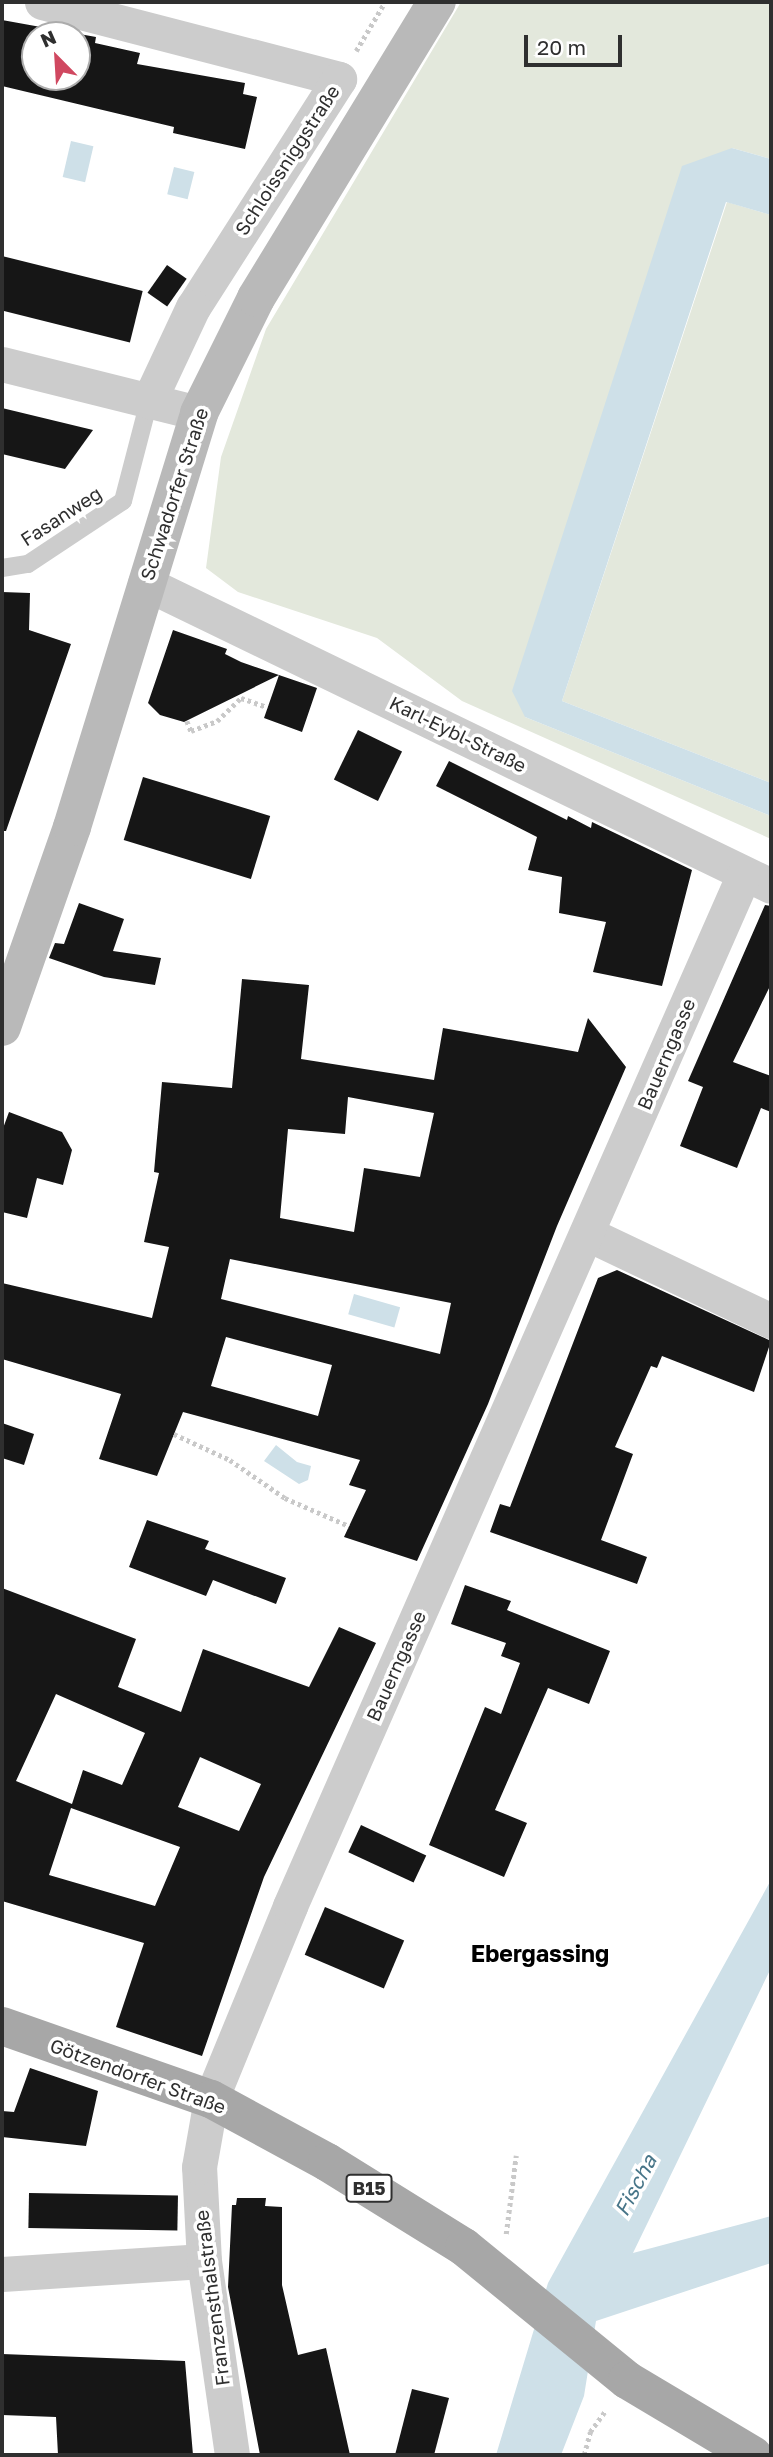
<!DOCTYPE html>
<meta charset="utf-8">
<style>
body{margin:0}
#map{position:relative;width:773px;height:2457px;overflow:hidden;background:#fff;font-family:"Golos Text",sans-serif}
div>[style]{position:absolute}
.green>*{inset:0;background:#e3e8dc}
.water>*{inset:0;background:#cee0e8;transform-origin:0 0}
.building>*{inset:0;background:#161616;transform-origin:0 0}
.path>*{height:4.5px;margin-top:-2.25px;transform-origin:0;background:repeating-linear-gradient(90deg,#c9c9c9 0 3.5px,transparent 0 7px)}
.service>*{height:18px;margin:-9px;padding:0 9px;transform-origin:9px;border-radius:9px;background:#ccc}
.minor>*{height:35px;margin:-17.5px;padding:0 17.5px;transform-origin:17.5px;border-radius:17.5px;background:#ccc}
.secondary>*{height:38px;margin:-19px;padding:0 19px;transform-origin:19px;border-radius:19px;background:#b9b9b9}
.primary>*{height:38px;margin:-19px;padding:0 19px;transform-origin:19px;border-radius:19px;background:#a7a7a7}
span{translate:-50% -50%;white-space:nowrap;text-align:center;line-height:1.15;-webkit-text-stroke:7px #fff;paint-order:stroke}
.shield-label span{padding:2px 5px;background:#fff;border:2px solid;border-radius:5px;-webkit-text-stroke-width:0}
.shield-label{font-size:18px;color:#2f2f2f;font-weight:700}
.street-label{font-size:19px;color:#2f2f2f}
.water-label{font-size:21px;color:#477588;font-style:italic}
.quarter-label{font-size:23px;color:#000;font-weight:700}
.frame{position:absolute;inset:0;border:4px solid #2f2f2f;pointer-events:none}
.north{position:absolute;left:21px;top:21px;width:70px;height:70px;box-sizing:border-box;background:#fff;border:2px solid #acacac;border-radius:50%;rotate:336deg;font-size:19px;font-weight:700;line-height:28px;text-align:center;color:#2f2f2f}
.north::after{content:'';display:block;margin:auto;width:24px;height:32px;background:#d04860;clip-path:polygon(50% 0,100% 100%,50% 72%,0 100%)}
.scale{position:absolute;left:524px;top:35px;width:98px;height:32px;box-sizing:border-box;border:4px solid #2f2f2f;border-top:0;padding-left:9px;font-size:21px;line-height:24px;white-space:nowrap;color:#2f2f2f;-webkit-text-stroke:5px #fff;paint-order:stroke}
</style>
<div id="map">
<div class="green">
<i style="clip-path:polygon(461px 2px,771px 2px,771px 159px,732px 148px,525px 717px,771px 816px,771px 839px,462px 701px,377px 638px,238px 592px,206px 568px,221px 457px,266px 329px)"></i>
<i style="clip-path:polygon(727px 202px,771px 215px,771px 783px,562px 701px)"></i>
</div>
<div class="water">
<i style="left:71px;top:141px;width:23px;height:37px;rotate:13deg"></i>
<i style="clip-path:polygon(732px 148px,771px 159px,771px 215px,726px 202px,562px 701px,771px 783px,771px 816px,525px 717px,512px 691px,682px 166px)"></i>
<i style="left:174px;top:167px;width:21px;height:28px;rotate:14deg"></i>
<i style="left:354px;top:1294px;width:48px;height:21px;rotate:16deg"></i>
<i style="clip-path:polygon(276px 1445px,297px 1462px,311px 1466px,308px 1480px,299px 1484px,264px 1461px)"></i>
<i style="clip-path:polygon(771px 1880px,771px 1968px,633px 2253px,771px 2216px,771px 2263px,596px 2321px,584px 2396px,561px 2455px,496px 2455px,548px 2283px)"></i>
</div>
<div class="building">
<i style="clip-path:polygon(evenodd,2px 20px,96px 37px,95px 43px,140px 53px,137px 64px,245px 83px,243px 94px,257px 97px,245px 149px,173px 133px,174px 127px,2px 86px,2px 20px,35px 35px,77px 35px,77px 77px,35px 77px,35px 35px)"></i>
<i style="left:2px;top:256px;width:145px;height:53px;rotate:14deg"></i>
<i style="left:167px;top:265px;width:24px;height:34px;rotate:35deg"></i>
<i style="clip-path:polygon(2px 408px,93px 430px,65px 469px,2px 454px)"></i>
<i style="clip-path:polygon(2px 592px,30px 593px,29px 630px,71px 644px,6px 831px,2px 831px)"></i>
<i style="clip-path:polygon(173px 630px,227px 649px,225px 654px,241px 662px,317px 688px,302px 732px,264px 718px,279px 675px,184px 722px,160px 715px,148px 703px)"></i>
<i style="left:358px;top:730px;width:49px;height:55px;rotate:26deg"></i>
<i style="clip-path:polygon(449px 761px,567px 820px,568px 816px,591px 828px,592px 822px,692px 870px,662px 986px,593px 972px,606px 922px,559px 913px,562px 877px,528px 870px,537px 837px,436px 786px)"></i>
<i style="left:143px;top:777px;width:133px;height:66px;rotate:17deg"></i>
<i style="clip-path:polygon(79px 903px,124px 919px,113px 951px,161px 958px,155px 985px,104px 977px,49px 958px,55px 943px,64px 944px)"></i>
<i style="clip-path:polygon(765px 905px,771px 906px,771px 984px,733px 1062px,771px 1076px,771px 1112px,761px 1108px,737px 1168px,680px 1146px,703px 1087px,688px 1081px)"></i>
<i style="clip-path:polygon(evenodd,242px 979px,309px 985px,301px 1059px,434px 1080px,443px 1028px,578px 1052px,588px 1018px,626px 1067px,557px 1226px,488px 1404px,417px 1561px,344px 1537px,366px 1490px,349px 1485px,360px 1460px,183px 1412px,157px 1476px,99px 1459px,121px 1394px,2px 1359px,2px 1283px,152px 1318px,169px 1247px,144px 1242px,159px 1173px,154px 1172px,162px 1082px,232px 1088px,242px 979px,348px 1097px,434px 1113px,420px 1177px,364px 1168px,354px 1232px,280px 1218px,288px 1129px,345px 1134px,348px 1097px,242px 979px,230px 1259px,451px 1303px,440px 1354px,221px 1299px,230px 1259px,242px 979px,226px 1337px,332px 1365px,318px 1416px,211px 1386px,226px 1337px)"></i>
<i style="clip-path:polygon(9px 1112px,62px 1132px,72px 1150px,63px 1185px,37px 1178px,27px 1218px,2px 1212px,2px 1131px)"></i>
<i style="clip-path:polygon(617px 1270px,771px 1341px,754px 1392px,662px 1356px,657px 1368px,651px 1366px,615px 1447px,633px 1454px,601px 1540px,647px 1557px,637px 1584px,490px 1532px,500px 1504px,510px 1507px,598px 1278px)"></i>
<i style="clip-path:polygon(2px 1423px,34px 1434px,24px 1465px,2px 1458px)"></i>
<i style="clip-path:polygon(147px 1520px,209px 1541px,205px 1549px,286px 1578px,276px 1604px,213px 1580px,206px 1596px,129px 1567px)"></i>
<i style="clip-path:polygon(465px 1585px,511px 1601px,507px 1610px,610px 1651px,589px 1704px,548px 1688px,495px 1810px,527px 1823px,504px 1877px,429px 1845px,485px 1707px,501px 1714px,520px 1663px,501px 1656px,506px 1643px,451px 1624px)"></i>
<i style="clip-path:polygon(evenodd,2px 1588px,136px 1639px,118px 1687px,181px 1712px,203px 1649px,309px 1687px,339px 1627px,376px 1643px,264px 1877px,202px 2056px,116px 2027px,144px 1943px,2px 1901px,2px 1588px,56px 1694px,145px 1733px,122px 1785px,83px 1770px,72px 1804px,16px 1781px,56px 1694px,2px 1588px,200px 1757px,261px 1784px,239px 1831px,178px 1807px,200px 1757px,2px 1588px,71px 1808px,180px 1847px,155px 1906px,49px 1875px,71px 1808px)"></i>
<i style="left:361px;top:1825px;width:72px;height:30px;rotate:25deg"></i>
<i style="left:325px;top:1907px;width:86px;height:52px;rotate:23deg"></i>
<i style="clip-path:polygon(30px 2068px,98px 2091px,86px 2146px,2px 2137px,2px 2111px,14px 2112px)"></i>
<i style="left:29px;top:2193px;width:149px;height:35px;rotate:1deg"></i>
<i style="clip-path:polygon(237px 2198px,266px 2198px,265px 2206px,282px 2207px,282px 2285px,298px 2355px,326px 2348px,350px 2455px,260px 2455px,228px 2287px,232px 2205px,236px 2205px)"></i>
<i style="clip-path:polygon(2px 2354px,185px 2361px,193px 2455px,58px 2455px,56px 2417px,2px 2415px)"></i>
<i style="clip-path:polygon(412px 2389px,449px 2398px,434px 2455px,395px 2455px)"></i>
</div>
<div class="path">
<i style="left:356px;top:51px;width:57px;rotate:-59.4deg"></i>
<i style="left:187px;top:721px;width:11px;rotate:68deg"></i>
<i style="left:191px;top:731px;width:28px;rotate:-21deg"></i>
<i style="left:217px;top:721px;width:33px;rotate:-44deg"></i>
<i style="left:241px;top:698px;width:28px;rotate:19deg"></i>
<i style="left:174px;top:1434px;width:62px;rotate:24.9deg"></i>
<i style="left:230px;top:1460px;width:67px;rotate:34.6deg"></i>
<i style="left:285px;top:1498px;width:70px;rotate:23.6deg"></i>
<i style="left:506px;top:2234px;width:79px;rotate:-82.7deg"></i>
<i style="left:584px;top:2455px;width:24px;rotate:-75deg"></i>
<i style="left:590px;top:2432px;width:27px;rotate:-54deg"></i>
</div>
<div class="service">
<i style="left:2px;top:568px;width:26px;rotate:-9deg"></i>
<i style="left:28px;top:564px;width:114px;rotate:-33.6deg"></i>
<i style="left:123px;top:501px;width:103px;rotate:-75.4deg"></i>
</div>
<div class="minor">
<i style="left:42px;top:2px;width:307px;rotate:14.5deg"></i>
<i style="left:339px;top:79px;width:271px;rotate:122.6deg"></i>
<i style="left:193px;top:307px;width:104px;rotate:115.1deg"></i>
<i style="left:2px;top:364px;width:203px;rotate:14deg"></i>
<i style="left:145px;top:583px;width:695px;rotate:25.83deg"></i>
<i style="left:588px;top:1234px;width:203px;rotate:25.4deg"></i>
<i style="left:2px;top:2274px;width:202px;rotate:-3.7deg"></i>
<i style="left:232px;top:2455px;width:196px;rotate:-98.2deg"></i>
<i style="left:204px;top:2261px;width:94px;rotate:-93deg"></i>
<i style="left:199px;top:2167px;width:69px;rotate:-80deg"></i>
<i style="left:211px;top:2099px;width:209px;rotate:-67.7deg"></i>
<i style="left:290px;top:1906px;width:1127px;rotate:-66.25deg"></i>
</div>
<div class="secondary">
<i style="left:2px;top:1027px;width:212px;rotate:-70.7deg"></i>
<i style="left:72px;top:827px;width:433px;rotate:-72.9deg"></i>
<i style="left:199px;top:413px;width:128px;rotate:-63.6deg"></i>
<i style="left:256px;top:298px;width:347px;rotate:-58.6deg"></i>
</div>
<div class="primary">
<i style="left:2px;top:2026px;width:221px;rotate:19.3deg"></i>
<i style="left:211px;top:2099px;width:132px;rotate:28.5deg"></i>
<i style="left:327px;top:2162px;width:161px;rotate:31.8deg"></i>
<i style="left:464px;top:2247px;width:210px;rotate:39.2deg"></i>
<i style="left:627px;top:2380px;width:147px;rotate:30.8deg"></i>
</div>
<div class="shield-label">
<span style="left:369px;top:2188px">B15</span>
</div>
<div class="street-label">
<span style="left:287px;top:160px;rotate:-57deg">Schloissniggstraße</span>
<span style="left:174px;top:494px;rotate:-72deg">Schwadorfer Straße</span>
<span style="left:61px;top:516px;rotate:-33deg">Fasanweg</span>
<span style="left:458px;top:734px;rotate:26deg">Karl-Eybl-Straße</span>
<span style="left:666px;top:1054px;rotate:-67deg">Bauerngasse</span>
<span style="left:396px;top:1666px;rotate:-66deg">Bauerngasse</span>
<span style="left:138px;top:2076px;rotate:20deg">Götzendorfer Straße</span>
<span style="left:212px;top:2298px;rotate:-97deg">Franzensthalstraße</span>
</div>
<div class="water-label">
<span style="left:635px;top:2185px;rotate:-62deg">Fischa</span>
</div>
<div class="quarter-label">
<span style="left:540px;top:1953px">Ebergassing</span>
</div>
<div class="frame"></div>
<div class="north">N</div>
<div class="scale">20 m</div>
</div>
